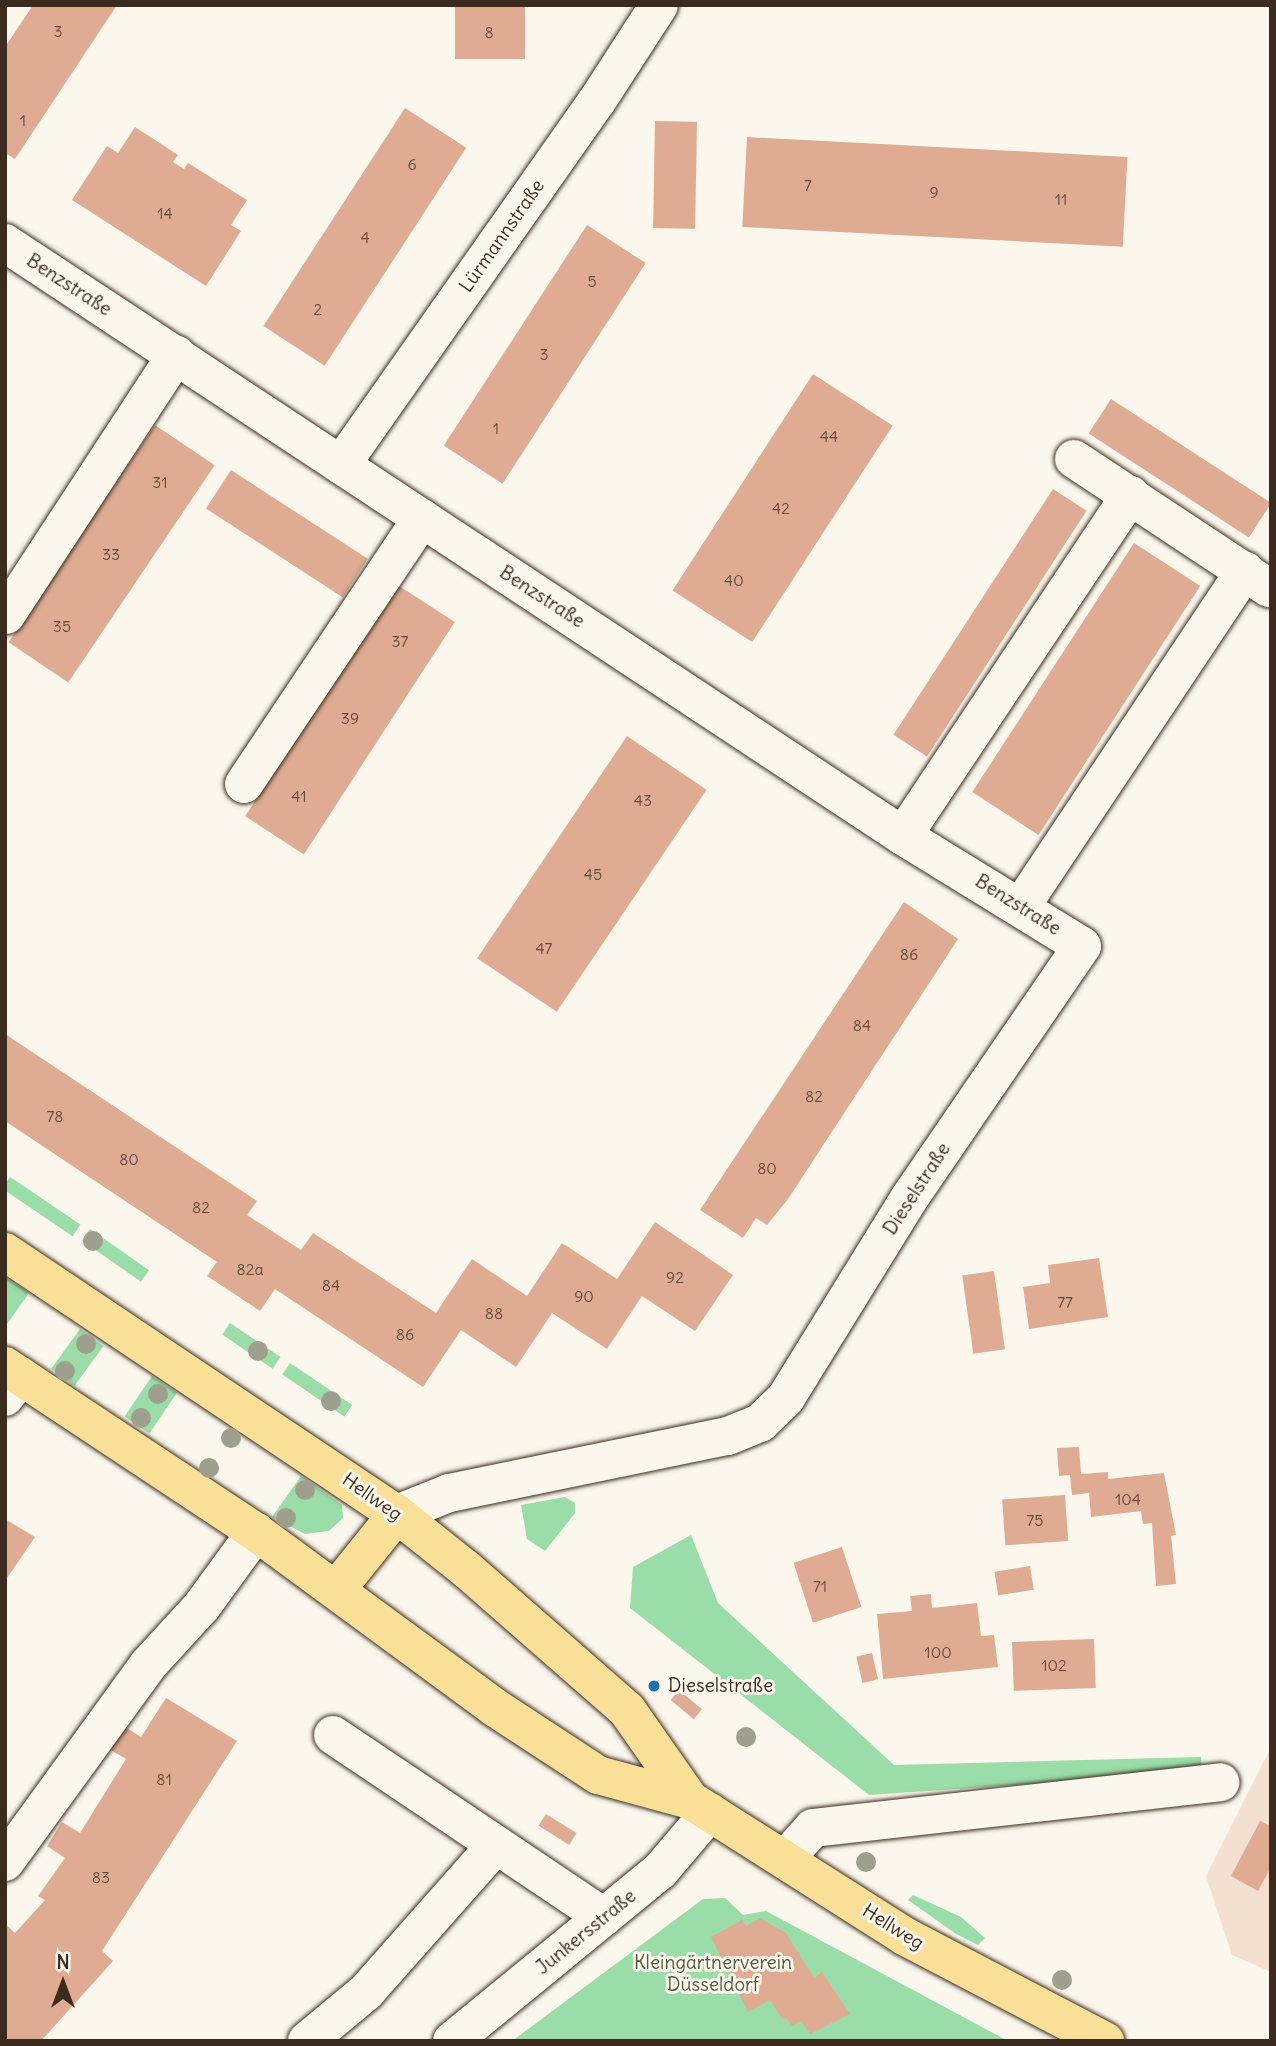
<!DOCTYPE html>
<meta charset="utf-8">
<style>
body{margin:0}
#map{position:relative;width:1276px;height:2046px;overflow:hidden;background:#fbf7ec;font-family:Delius,sans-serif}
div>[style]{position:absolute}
.built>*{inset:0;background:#f3e0d1}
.green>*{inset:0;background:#9adda8;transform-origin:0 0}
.building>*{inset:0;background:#dfac93;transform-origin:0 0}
.roads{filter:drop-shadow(0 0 2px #3b2a1e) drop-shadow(0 0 2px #3b2a1e)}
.minor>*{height:38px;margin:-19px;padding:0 19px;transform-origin:19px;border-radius:19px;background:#fbf7ec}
.major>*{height:38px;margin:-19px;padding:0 19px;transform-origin:19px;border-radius:19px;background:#fadf96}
.trees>*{width:20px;height:20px;margin:-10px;border-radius:50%;background:#9f9f8d}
.dots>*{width:19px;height:19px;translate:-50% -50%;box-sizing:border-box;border:4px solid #fbf7ec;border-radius:50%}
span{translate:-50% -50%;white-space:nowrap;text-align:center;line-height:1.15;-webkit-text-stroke:6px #fbf7ec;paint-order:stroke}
.number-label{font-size:16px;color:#644a3b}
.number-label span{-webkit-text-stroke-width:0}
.street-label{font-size:19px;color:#3b2a1e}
.poi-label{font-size:19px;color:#3b2a1e}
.left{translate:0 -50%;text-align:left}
.park-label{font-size:19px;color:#535740}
.frame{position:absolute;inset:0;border:7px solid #3b2a1e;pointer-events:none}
.north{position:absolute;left:28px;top:1948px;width:70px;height:70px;-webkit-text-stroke:5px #fbf7ec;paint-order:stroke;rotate:0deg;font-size:19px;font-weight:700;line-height:28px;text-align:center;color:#3b2a1e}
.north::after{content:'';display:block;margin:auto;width:24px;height:32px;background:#3b2a1e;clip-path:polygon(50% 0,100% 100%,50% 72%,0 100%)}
</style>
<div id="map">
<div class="built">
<i style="clip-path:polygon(1271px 1747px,1271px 1972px,1232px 1955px,1206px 1876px)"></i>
</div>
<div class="green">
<i style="left:10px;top:1177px;width:85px;height:14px;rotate:34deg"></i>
<i style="left:90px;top:1229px;width:72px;height:14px;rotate:35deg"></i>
<i style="clip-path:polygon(5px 1277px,29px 1293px,5px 1327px)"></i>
<i style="left:230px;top:1323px;width:61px;height:14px;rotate:34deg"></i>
<i style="left:80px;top:1329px;width:29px;height:49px;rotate:36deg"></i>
<i style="left:290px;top:1363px;width:75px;height:14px;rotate:34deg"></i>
<i style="left:152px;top:1376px;width:30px;height:49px;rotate:34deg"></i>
<i style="clip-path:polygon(301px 1476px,342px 1505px,343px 1518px,329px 1531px,305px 1534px,272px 1517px)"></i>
<i style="clip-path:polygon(565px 1497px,575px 1503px,575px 1513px,545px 1551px,527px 1539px,521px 1505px)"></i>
<i style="clip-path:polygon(691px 1535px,718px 1603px,894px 1765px,1201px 1757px,1202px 1772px,869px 1795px,630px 1608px,633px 1567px)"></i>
<i style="clip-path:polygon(913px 1895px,961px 1917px,985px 1938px,978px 1945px,956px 1934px,908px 1900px)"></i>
<i style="clip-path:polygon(725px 1898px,743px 1915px,766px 1911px,1008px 2041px,512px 2041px,703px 1899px)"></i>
</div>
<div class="building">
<i style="clip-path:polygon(33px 5px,117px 5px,15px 159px,5px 153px,5px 47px)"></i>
<i style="left:455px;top:5px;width:70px;height:54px"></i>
<i style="left:405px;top:108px;width:73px;height:260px;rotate:33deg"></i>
<i style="left:655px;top:121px;width:42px;height:107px;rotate:1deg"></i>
<i style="clip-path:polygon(135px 127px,178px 155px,173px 162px,184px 169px,188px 163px,247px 200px,231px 225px,241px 231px,206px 286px,72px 200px,107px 146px,118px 153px)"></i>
<i style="left:747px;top:137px;width:381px;height:90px;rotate:3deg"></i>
<i style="left:587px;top:225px;width:70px;height:263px;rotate:33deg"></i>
<i style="left:813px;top:374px;width:95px;height:258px;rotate:33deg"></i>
<i style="left:1111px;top:399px;width:191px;height:41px;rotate:33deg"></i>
<i style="left:155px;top:425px;width:72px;height:262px;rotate:34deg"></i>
<i style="left:231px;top:470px;width:163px;height:46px;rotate:33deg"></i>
<i style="left:1053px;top:489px;width:40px;height:293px;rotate:33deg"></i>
<i style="left:1134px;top:543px;width:79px;height:297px;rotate:33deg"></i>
<i style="left:396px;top:584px;width:70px;height:277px;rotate:33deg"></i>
<i style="left:627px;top:736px;width:96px;height:268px;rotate:34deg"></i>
<i style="clip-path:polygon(904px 902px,958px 939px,788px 1199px,767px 1225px,756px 1218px,743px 1238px,700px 1210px)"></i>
<i style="clip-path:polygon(5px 1034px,257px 1201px,247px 1215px,301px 1250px,313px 1233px,436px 1313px,472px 1259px,527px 1296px,562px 1243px,617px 1279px,655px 1222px,733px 1275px,695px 1331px,642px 1296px,607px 1349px,552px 1313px,516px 1367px,461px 1330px,423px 1387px,275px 1289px,260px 1311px,207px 1276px,217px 1262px,5px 1121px)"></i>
<i style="clip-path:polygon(1099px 1258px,1108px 1317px,1029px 1329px,1023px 1287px,1050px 1283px,1048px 1265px)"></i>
<i style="left:994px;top:1271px;width:79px;height:32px;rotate:82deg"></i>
<i style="clip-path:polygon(1079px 1447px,1081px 1474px,1108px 1472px,1108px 1479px,1164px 1473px,1176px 1535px,1171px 1536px,1176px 1584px,1156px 1586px,1152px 1523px,1143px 1524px,1141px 1511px,1091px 1517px,1089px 1493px,1072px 1495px,1070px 1475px,1059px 1476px,1057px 1448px)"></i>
<i style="left:1065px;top:1495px;width:46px;height:63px;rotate:86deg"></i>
<i style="clip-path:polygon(5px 1519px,35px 1537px,5px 1581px)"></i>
<i style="left:842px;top:1547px;width:63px;height:51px;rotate:72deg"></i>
<i style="left:1030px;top:1566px;width:24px;height:36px;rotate:81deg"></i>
<i style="clip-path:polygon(931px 1594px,932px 1608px,977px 1603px,981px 1636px,994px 1635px,998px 1667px,883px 1679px,877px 1614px,912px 1611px,910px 1596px)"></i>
<i style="left:1094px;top:1639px;width:49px;height:82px;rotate:88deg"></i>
<i style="left:872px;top:1653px;width:27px;height:16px;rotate:77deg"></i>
<i style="left:679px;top:1690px;width:30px;height:13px;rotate:40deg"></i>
<i style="clip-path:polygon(166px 1698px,237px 1741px,102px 1951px,113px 1961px,41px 2041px,5px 2041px,5px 1924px,15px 1933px,45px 1900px,38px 1896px,65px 1858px,47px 1846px,62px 1822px,80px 1833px,126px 1759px,109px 1749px,124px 1726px,141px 1737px)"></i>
<i style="left:546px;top:1814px;width:36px;height:14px;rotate:32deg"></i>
<i style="clip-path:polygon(1260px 1821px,1271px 1826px,1271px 1867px,1258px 1891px,1231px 1876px)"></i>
<i style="clip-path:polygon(760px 1918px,786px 1933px,814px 1978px,822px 1972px,850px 2014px,810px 2034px,801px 2021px,792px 2026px,786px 2018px,782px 2019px,770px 2000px,748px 2012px,711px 1937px,742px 1920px,746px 1926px)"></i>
</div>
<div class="roads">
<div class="minor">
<i style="left:5px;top:243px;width:1076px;rotate:33.44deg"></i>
<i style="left:903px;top:836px;width:210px;rotate:31.6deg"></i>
<i style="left:1082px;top:946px;width:304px;rotate:124.4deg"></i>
<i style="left:910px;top:1197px;width:236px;rotate:121.7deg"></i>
<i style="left:786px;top:1398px;width:36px;rotate:136deg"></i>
<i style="left:760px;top:1423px;width:35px;rotate:158deg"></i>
<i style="left:727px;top:1436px;width:284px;rotate:168.4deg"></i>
<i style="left:449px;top:1493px;width:56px;rotate:158deg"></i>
<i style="left:1074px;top:459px;width:234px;rotate:33.5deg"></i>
<i style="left:341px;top:465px;width:445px;rotate:-54.9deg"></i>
<i style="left:597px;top:101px;width:114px;rotate:-57.1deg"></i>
<i style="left:6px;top:615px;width:311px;rotate:-56.8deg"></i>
<i style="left:244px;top:784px;width:320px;rotate:-56.2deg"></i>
<i style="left:903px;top:836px;width:410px;rotate:-56.3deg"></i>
<i style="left:1022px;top:905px;width:402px;rotate:-56.3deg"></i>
<i style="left:5px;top:1397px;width:26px;rotate:-53deg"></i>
<i style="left:333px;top:1735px;width:326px;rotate:33.9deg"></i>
<i style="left:786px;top:1858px;width:40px;rotate:-48deg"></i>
<i style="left:813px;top:1828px;width:410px;rotate:-6.4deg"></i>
<i style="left:5px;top:1862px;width:243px;rotate:-54deg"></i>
<i style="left:148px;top:1665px;width:80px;rotate:-47.5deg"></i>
<i style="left:202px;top:1606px;width:92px;rotate:-53.9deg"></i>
<i style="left:307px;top:2041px;width:77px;rotate:-39.7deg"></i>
<i style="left:366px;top:1992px;width:196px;rotate:-48.5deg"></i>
<i style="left:452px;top:2041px;width:269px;rotate:-39.3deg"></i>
<i style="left:660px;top:1871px;width:77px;rotate:-49.7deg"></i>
</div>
<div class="major">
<i style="left:5px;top:1252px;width:471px;rotate:33.8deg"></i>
<i style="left:397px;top:1514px;width:88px;rotate:38.6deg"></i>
<i style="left:466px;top:1569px;width:214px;rotate:41.2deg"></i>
<i style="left:627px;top:1710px;width:110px;rotate:55deg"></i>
<i style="left:5px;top:1366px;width:301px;rotate:33.5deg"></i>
<i style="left:256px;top:1532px;width:295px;rotate:36.3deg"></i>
<i style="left:494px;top:1707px;width:124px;rotate:33.2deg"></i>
<i style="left:598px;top:1775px;width:95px;rotate:15.2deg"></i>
<i style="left:690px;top:1800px;width:254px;rotate:32.4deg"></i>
<i style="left:904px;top:1936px;width:227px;rotate:27.6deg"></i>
<i style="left:336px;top:1590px;width:97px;rotate:-51.2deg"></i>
</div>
</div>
<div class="trees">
<i style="left:93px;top:1241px"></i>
<i style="left:86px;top:1344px"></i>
<i style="left:258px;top:1351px"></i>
<i style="left:65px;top:1371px"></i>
<i style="left:158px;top:1394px"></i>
<i style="left:331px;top:1401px"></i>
<i style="left:141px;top:1418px"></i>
<i style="left:231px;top:1438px"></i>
<i style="left:209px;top:1468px"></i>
<i style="left:305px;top:1490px"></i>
<i style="left:286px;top:1518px"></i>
<i style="left:746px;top:1737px"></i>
<i style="left:866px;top:1862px"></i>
<i style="left:1062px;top:1980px"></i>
</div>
<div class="dots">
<i style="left:654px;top:1686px;background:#1f6fb2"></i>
</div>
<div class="number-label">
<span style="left:58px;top:31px">3</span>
<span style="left:489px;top:32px">8</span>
<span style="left:23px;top:120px">1</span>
<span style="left:412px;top:164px">6</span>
<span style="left:808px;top:185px">7</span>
<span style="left:934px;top:192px">9</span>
<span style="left:1061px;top:199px">11</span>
<span style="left:165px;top:213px">14</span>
<span style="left:365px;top:237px">4</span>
<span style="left:592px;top:281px">5</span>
<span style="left:318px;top:309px">2</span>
<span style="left:544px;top:354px">3</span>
<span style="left:496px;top:428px">1</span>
<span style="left:829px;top:436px">44</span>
<span style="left:160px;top:482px">31</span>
<span style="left:781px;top:508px">42</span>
<span style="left:111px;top:554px">33</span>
<span style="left:734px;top:580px">40</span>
<span style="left:62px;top:626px">35</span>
<span style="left:400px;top:641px">37</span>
<span style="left:350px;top:718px">39</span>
<span style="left:299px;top:796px">41</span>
<span style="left:643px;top:800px">43</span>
<span style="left:593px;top:874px">45</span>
<span style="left:544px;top:948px">47</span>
<span style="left:909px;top:954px">86</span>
<span style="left:862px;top:1025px">84</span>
<span style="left:814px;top:1096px">82</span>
<span style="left:55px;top:1116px">78</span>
<span style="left:129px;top:1159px">80</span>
<span style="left:767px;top:1168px">80</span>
<span style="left:201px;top:1207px">82</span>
<span style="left:250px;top:1269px">82a</span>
<span style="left:675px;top:1277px">92</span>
<span style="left:331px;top:1285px">84</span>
<span style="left:584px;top:1296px">90</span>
<span style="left:1065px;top:1302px">77</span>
<span style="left:494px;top:1313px">88</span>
<span style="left:405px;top:1334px">86</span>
<span style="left:1128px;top:1499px">104</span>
<span style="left:1035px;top:1520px">75</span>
<span style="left:820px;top:1586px">71</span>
<span style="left:938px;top:1652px">100</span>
<span style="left:1054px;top:1665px">102</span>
<span style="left:164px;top:1779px">81</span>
<span style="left:101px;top:1877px">83</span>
</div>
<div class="street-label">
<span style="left:502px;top:236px;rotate:-55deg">Lürmannstraße</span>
<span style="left:69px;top:285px;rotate:33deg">Benzstraße</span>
<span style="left:542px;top:597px;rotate:33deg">Benzstraße</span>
<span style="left:1018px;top:905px;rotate:32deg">Benzstraße</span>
<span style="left:917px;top:1189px;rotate:-57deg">Dieselstraße</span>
<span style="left:372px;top:1497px;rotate:35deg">Hellweg</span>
<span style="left:893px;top:1927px;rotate:32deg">Hellweg</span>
<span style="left:586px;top:1932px;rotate:-39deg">Junkersstraße</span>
</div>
<div class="poi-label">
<span class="left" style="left:668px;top:1686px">Dieselstraße</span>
</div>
<div class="park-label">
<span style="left:713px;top:1974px">Kleingärtnerverein<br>Düsseldorf</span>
</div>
<div class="frame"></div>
<div class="north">N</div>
</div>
